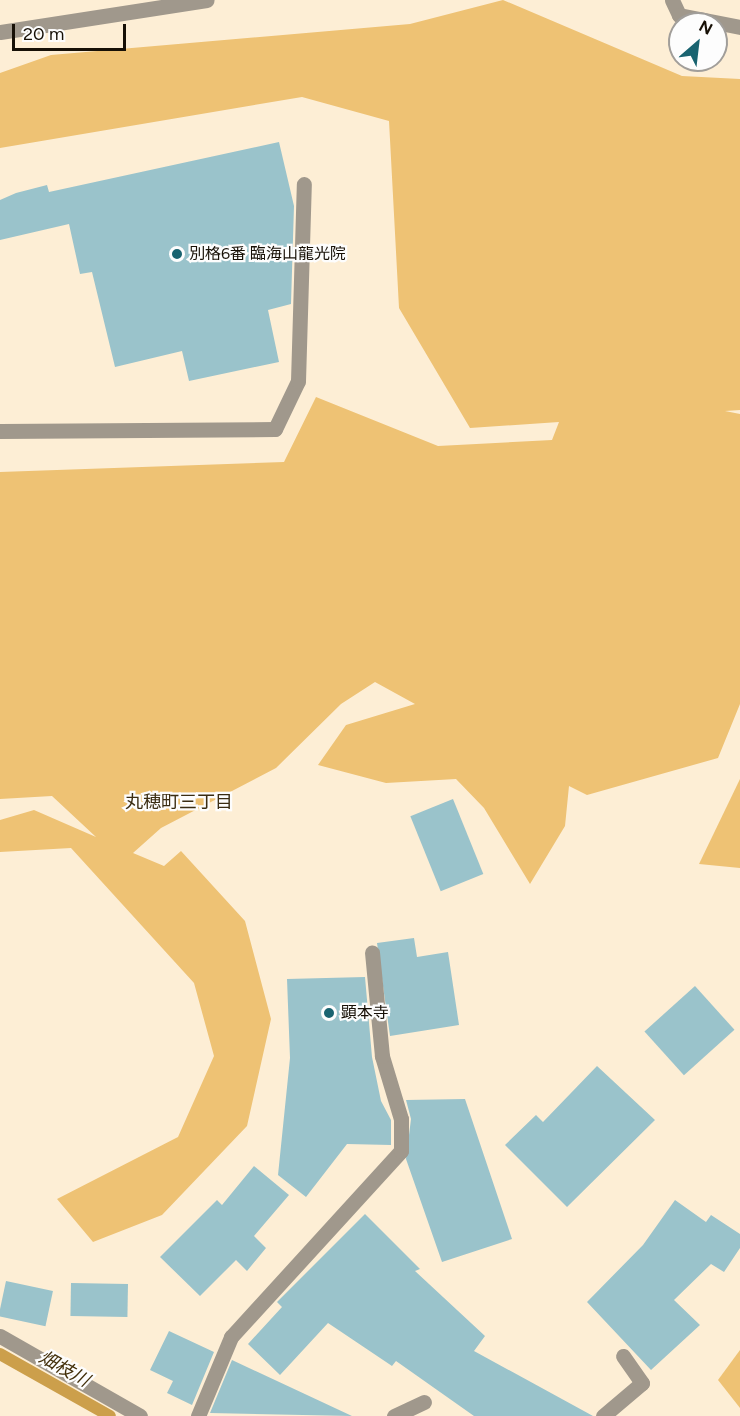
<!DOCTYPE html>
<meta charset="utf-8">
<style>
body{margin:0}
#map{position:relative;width:740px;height:1416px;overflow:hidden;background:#fdeed5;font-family:Figtree,"Noto Sans JP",sans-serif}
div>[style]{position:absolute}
.green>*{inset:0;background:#eec274}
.stream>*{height:12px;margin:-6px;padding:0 6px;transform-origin:6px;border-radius:6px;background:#cc9f4b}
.building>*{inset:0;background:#9ac3cb;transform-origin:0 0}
.lane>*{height:15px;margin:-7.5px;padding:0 7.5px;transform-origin:7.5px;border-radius:7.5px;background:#a0988c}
.street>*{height:15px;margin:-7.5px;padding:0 7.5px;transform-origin:7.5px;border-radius:7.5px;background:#a0988c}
.dots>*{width:16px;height:16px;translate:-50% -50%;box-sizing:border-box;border:3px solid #fdfdfd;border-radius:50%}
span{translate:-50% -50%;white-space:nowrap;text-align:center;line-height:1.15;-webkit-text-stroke:4.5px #fdfdfd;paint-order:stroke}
.poi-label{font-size:16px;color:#171006}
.left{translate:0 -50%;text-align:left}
.neighbourhood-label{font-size:18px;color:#3b2d13}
.water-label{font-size:18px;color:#422f0a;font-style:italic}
.north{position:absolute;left:668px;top:12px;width:60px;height:60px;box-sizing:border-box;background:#fdfdfd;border:2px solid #a19e9a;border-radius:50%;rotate:28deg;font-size:16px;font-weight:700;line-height:24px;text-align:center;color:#171006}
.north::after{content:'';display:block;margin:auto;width:21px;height:27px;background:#196370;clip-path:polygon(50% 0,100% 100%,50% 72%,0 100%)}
.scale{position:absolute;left:12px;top:24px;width:114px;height:27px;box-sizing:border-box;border:3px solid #171006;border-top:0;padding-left:8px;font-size:18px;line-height:21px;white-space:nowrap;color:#171006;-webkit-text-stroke:4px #fdfdfd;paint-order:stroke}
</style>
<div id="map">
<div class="green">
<i style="clip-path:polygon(503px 0,682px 76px,740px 79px,740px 410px,725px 411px,740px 414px,740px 704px,718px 758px,587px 795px,569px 786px,565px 826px,530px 884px,484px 808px,456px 779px,386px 783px,318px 765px,346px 725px,415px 704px,375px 682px,341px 704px,276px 768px,161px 828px,133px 853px,164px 866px,181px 851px,245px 921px,271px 1019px,247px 1126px,162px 1215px,93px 1242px,57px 1199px,178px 1137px,214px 1056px,194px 983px,71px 848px,0 852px,0 820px,34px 810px,96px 837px,52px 796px,0 799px,0 472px,284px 462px,316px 397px,438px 446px,552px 440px,559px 422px,470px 428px,399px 308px,389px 121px,302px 97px,0 148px,0 73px,51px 55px,410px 24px)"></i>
<i style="clip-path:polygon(740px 779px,740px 868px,699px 864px)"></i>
<i style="clip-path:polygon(740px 1350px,740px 1408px,718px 1380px)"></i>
</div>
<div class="stream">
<i style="left:0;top:1354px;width:126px;rotate:29.4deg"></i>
</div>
<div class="building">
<i style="clip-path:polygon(279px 142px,294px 206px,291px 304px,268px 310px,279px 362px,189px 381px,182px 351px,115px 367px,92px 272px,80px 274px,69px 224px,0 240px,0 200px,16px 193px,47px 185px,49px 192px)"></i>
<i style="left:453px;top:799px;width:81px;height:46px;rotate:68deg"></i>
<i style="clip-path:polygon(414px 938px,417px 957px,448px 952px,459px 1025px,390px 1036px,377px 943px)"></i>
<i style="clip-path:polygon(365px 977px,372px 1057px,381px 1101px,391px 1120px,391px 1145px,347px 1144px,306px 1197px,278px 1175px,290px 1058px,287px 979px)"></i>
<i style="left:695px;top:986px;width:59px;height:68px;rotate:48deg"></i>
<i style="clip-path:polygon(597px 1066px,655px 1120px,567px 1207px,505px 1145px,536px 1115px,543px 1122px)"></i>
<i style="clip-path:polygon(465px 1099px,512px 1239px,442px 1262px,406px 1159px,411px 1119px,406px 1100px)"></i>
<i style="clip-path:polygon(254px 1166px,289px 1195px,254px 1236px,266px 1248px,247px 1271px,236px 1260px,200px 1296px,160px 1257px,217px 1200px,222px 1205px)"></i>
<i style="clip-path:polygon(675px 1200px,706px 1222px,711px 1215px,740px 1234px,740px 1248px,724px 1272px,711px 1264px,674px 1300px,700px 1325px,651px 1370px,587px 1302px,643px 1245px)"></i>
<i style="clip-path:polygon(365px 1214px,420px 1269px,415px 1271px,485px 1336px,474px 1351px,593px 1416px,474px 1416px,396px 1361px,392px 1366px,328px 1323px,280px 1375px,248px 1344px,282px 1307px,277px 1302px)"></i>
<i style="left:6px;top:1281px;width:48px;height:36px;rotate:12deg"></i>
<i style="left:71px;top:1283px;width:57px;height:33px;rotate:1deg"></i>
<i style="clip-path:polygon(169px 1331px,214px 1352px,192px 1405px,167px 1393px,173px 1381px,150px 1370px)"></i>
<i style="clip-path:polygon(232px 1360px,249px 1368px,352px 1416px,210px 1413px)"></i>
</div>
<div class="lane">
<i style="left:0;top:431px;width:275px;rotate:-0.4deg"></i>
<i style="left:275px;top:429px;width:53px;rotate:-64.4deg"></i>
<i style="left:298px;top:381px;width:197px;rotate:-88.3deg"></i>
<i style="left:198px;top:1416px;width:86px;rotate:-67.3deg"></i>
<i style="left:231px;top:1337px;width:252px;rotate:-47.6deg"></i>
<i style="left:401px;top:1151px;width:32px;rotate:-90deg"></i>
<i style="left:401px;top:1119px;width:66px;rotate:-106.8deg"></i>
<i style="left:382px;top:1056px;width:104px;rotate:-95.5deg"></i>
<i style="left:394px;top:1416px;width:33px;rotate:-25deg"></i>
<i style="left:603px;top:1416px;width:51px;rotate:-40.2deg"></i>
<i style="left:642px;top:1383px;width:33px;rotate:-125deg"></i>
</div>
<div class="street">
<i style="left:672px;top:0;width:17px;rotate:65deg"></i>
<i style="left:679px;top:15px;width:62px;rotate:11.1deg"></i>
<i style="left:0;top:32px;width:209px;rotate:-8.8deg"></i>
<i style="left:0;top:1336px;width:161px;rotate:29.7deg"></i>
</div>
<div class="dots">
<i style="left:177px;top:254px;background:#196370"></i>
<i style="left:329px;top:1013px;background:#196370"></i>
</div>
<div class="poi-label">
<span class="left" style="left:189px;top:254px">別格6番 臨海山龍光院</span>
<span class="left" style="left:341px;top:1013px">顕本寺</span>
</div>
<div class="neighbourhood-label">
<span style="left:179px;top:802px">丸穂町三丁目</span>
</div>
<div class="water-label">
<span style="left:64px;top:1369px;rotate:29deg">畑枝川</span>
</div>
<div class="north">N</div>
<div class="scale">20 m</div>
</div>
